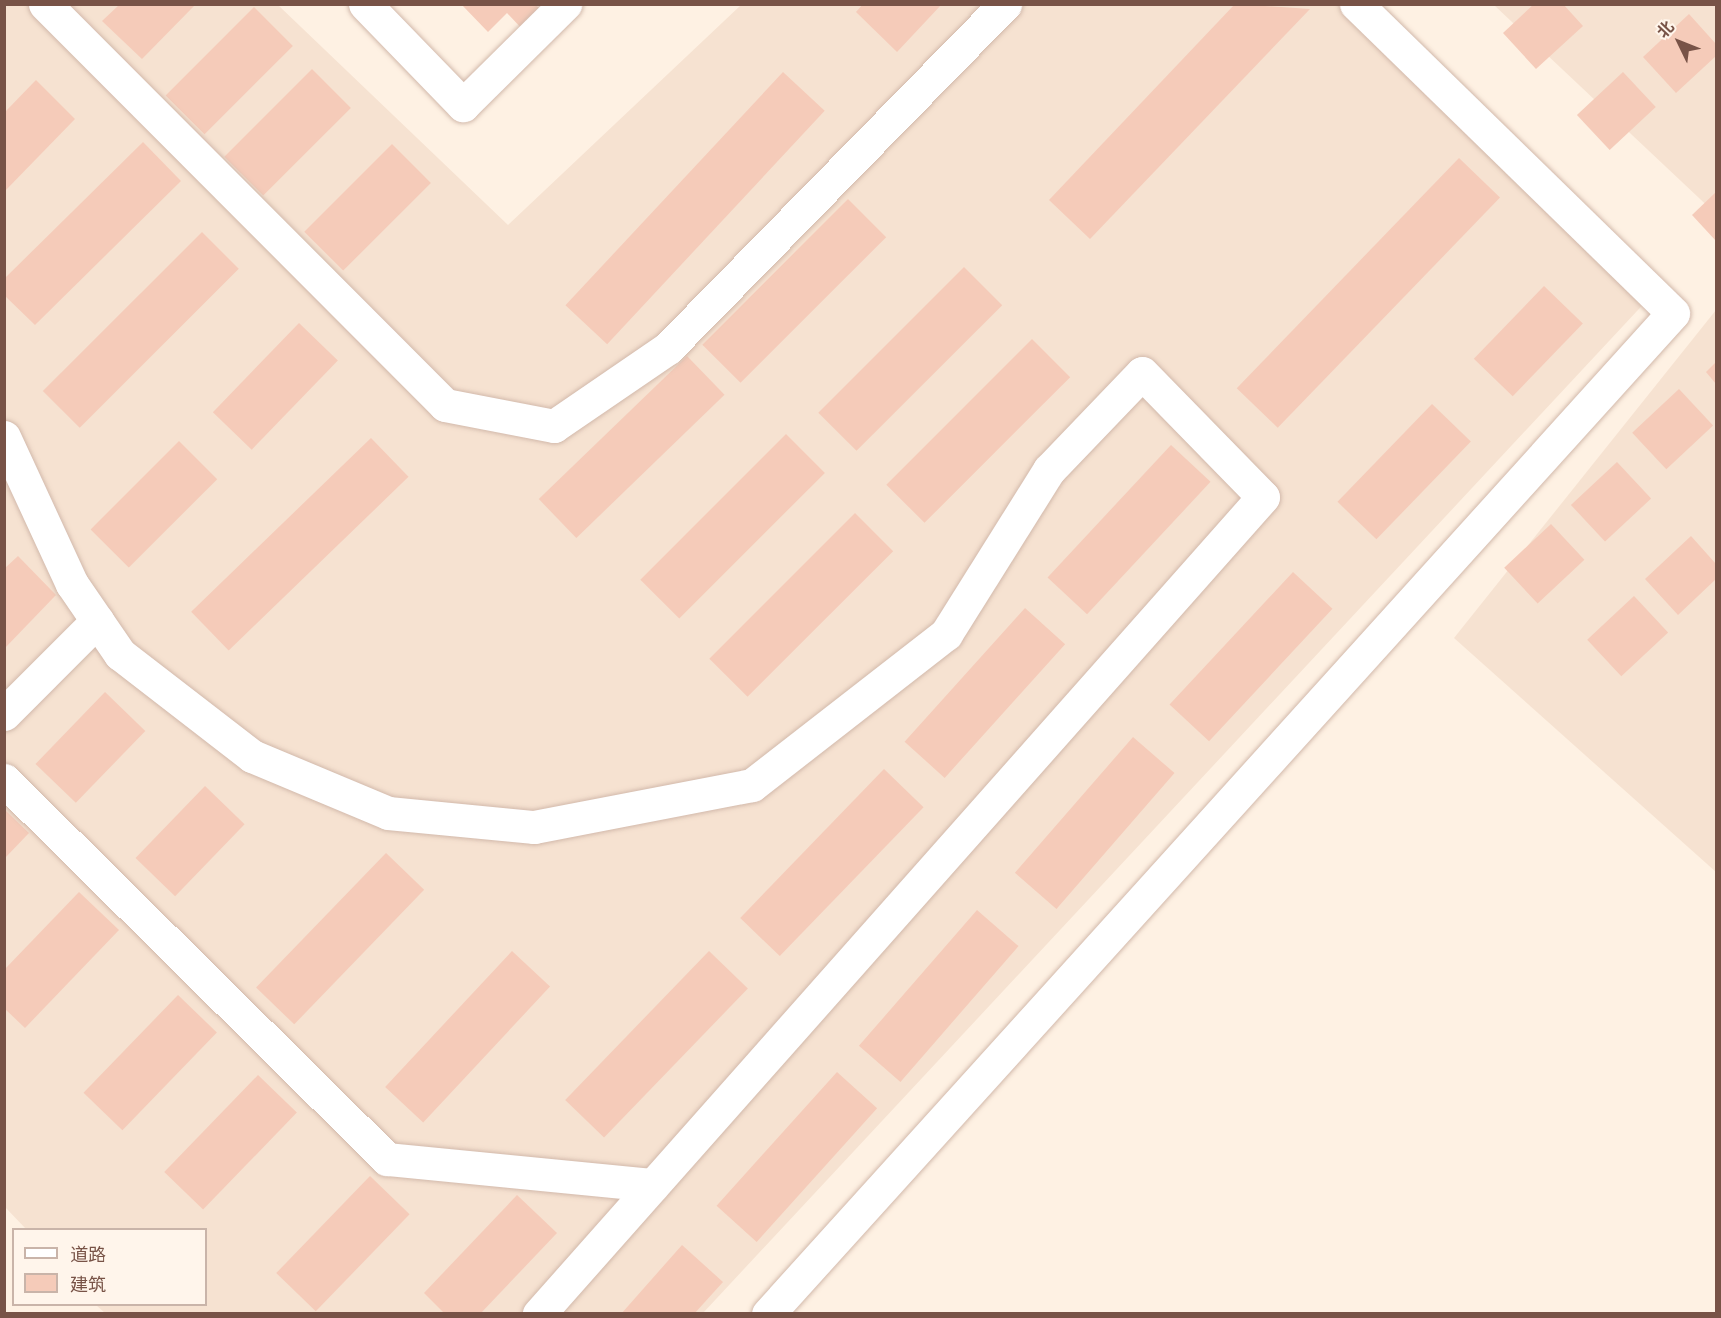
<!DOCTYPE html>
<meta charset="utf-8">
<style>
body{margin:0}
#map{position:relative;width:1721px;height:1318px;overflow:hidden;background:#fef1e3;font-family:"Roboto Condensed","Noto Sans SC",sans-serif}
div>[style]{position:absolute}
.residential>*{inset:0;background:#f6e2d1}
.building>*{inset:0;background:#f5cbb9;transform-origin:0 0}
.roads{filter:drop-shadow(0 0 2px #d2b9ab) drop-shadow(0 0 2px #d2b9ab)}
.minor>*{height:33px;margin:-16.5px;padding:0 16.5px;transform-origin:16.5px;border-radius:16.5px;background:#fff}
span{translate:-50% -50%;white-space:nowrap;text-align:center;line-height:1.15;-webkit-text-stroke:6px #fff5eb;paint-order:stroke}
.frame{position:absolute;inset:0;border:6px solid #785347;pointer-events:none}
.legend{position:absolute;left:12px;top:1228px;width:195px;height:78px;box-sizing:border-box;background:#fff5eb;border:2px solid #c9b4a9;margin:0;padding:8px 10px;list-style:none;font-size:18px;color:#785347}
.legend li{display:flex;align-items:center;gap:12px;height:30px}
.legend b{width:30px;border:2px solid #c9b4a9}
.north{position:absolute;left:1649px;top:12px;width:60px;height:60px;-webkit-text-stroke:4px #fff5eb;paint-order:stroke;rotate:313deg;font-size:16px;font-weight:700;line-height:24px;text-align:center;color:#785347}
.north::after{content:'';display:block;margin:auto;width:21px;height:27px;background:#785347;clip-path:polygon(50% 0,100% 100%,50% 72%,0 100%)}
</style>
<div id="map">
<div class="residential">
<i style="clip-path:polygon(5px 5px,278px 5px,508px 225px,741px 5px,1378px 5px,1651px 296px,703px 1313px,105px 1313px,96px 1305px,206px 1304px,206px 1230px,26px 1229px,5px 1207px)"></i>
<i style="clip-path:polygon(1494px 5px,1716px 5px,1716px 214px)"></i>
<i style="clip-path:polygon(1716px 310px,1716px 872px,1454px 638px)"></i>
</div>
<div class="building">
<i style="clip-path:polygon(461px 4px,535px 4px,544px 13px,525px 32px,507px 13px,488px 32px)"></i>
<i style="clip-path:polygon(863px 4px,942px 4px,897px 52px,856px 12px)"></i>
<i style="clip-path:polygon(1235px 4px,1310px 9px,1090px 239px,1049px 200px)"></i>
<i style="clip-path:polygon(1534px 4px,1563px 4px,1583px 26px,1536px 69px,1503px 33px)"></i>
<i style="clip-path:polygon(119px 5px,195px 5px,142px 59px,102px 21px)"></i>
<i style="left:254px;top:7px;width:55px;height:125px;rotate:45deg"></i>
<i style="clip-path:polygon(1689px 14px,1716px 44px,1716px 56px,1676px 93px,1643px 57px)"></i>
<i style="left:312px;top:69px;width:55px;height:124px;rotate:45deg"></i>
<i style="left:783px;top:72px;width:57px;height:319px;rotate:43deg"></i>
<i style="left:1623px;top:72px;width:48px;height:63px;rotate:47deg"></i>
<i style="clip-path:polygon(36px 80px,75px 119px,4px 192px,4px 113px)"></i>
<i style="clip-path:polygon(143px 142px,181px 181px,35px 325px,4px 295px,4px 279px)"></i>
<i style="left:392px;top:144px;width:55px;height:124px;rotate:45deg"></i>
<i style="left:1459px;top:158px;width:57px;height:320px;rotate:44deg"></i>
<i style="clip-path:polygon(1716px 192px,1716px 241px,1692px 215px)"></i>
<i style="left:848px;top:199px;width:54px;height:206px;rotate:45deg"></i>
<i style="left:202px;top:232px;width:52px;height:225px;rotate:45deg"></i>
<i style="left:964px;top:267px;width:54px;height:206px;rotate:45deg"></i>
<i style="left:1544px;top:286px;width:54px;height:101px;rotate:44deg"></i>
<i style="left:299px;top:323px;width:54px;height:124px;rotate:44deg"></i>
<i style="left:1032px;top:339px;width:54px;height:206px;rotate:45deg"></i>
<i style="left:687px;top:356px;width:54px;height:206px;rotate:46deg"></i>
<i style="clip-path:polygon(1716px 362px,1716px 384px,1706px 372px)"></i>
<i style="left:1679px;top:389px;width:50px;height:64px;rotate:47deg"></i>
<i style="left:1432px;top:404px;width:54px;height:136px;rotate:44deg"></i>
<i style="left:786px;top:434px;width:55px;height:206px;rotate:45deg"></i>
<i style="left:371px;top:438px;width:54px;height:250px;rotate:46deg"></i>
<i style="left:179px;top:441px;width:54px;height:125px;rotate:45deg"></i>
<i style="left:1171px;top:445px;width:54px;height:181px;rotate:43deg"></i>
<i style="left:1617px;top:462px;width:50px;height:63px;rotate:47deg"></i>
<i style="left:855px;top:513px;width:54px;height:206px;rotate:45deg"></i>
<i style="left:1551px;top:524px;width:49px;height:64px;rotate:47deg"></i>
<i style="clip-path:polygon(1691px 536px,1716px 564px,1716px 579px,1678px 615px,1645px 579px)"></i>
<i style="clip-path:polygon(18px 556px,56px 595px,4px 649px,4px 569px)"></i>
<i style="left:1293px;top:572px;width:54px;height:181px;rotate:43deg"></i>
<i style="left:1634px;top:596px;width:50px;height:64px;rotate:47deg"></i>
<i style="left:1025px;top:608px;width:54px;height:180px;rotate:42deg"></i>
<i style="left:105px;top:692px;width:56px;height:100px;rotate:44deg"></i>
<i style="left:1133px;top:737px;width:55px;height:180px;rotate:41deg"></i>
<i style="left:884px;top:769px;width:55px;height:207px;rotate:44deg"></i>
<i style="left:205px;top:786px;width:55px;height:100px;rotate:44deg"></i>
<i style="clip-path:polygon(4px 809px,29px 833px,4px 859px)"></i>
<i style="left:386px;top:853px;width:53px;height:187px;rotate:44deg"></i>
<i style="clip-path:polygon(79px 892px,119px 930px,25px 1028px,4px 1008px,4px 970px)"></i>
<i style="left:977px;top:910px;width:55px;height:180px;rotate:41deg"></i>
<i style="left:512px;top:951px;width:52px;height:186px;rotate:43deg"></i>
<i style="left:709px;top:951px;width:54px;height:207px;rotate:44deg"></i>
<i style="left:178px;top:995px;width:54px;height:136px;rotate:44deg"></i>
<i style="left:837px;top:1072px;width:54px;height:180px;rotate:42deg"></i>
<i style="left:258px;top:1075px;width:54px;height:135px;rotate:44deg"></i>
<i style="left:370px;top:1176px;width:55px;height:135px;rotate:44deg"></i>
<i style="clip-path:polygon(517px 1195px,557px 1233px,480px 1314px,445px 1314px,424px 1293px)"></i>
<i style="clip-path:polygon(682px 1245px,723px 1282px,694px 1314px,621px 1314px)"></i>
</div>
<div class="roads">
<div class="minor">
<i style="left:45px;top:4px;width:566px;rotate:45.07deg"></i>
<i style="left:445px;top:405px;width:111px;rotate:10.9deg"></i>
<i style="left:554px;top:426px;width:138px;rotate:-34.4deg"></i>
<i style="left:668px;top:348px;width:482px;rotate:-45.6deg"></i>
<i style="left:365px;top:4px;width:141px;rotate:45.9deg"></i>
<i style="left:463px;top:105px;width:144px;rotate:-44.7deg"></i>
<i style="left:4px;top:437px;width:162px;rotate:65.2deg"></i>
<i style="left:72px;top:584px;width:85px;rotate:55.6deg"></i>
<i style="left:120px;top:654px;width:167px;rotate:37.7deg"></i>
<i style="left:252px;top:756px;width:147px;rotate:22.7deg"></i>
<i style="left:388px;top:813px;width:147px;rotate:5.5deg"></i>
<i style="left:534px;top:827px;width:222px;rotate:-10.9deg"></i>
<i style="left:752px;top:785px;width:246px;rotate:-37.9deg"></i>
<i style="left:946px;top:634px;width:194px;rotate:-57.9deg"></i>
<i style="left:1049px;top:470px;width:134px;rotate:-46.2deg"></i>
<i style="left:1142px;top:373px;width:173px;rotate:45.7deg"></i>
<i style="left:1263px;top:497px;width:1092px;rotate:131.55deg"></i>
<i style="left:4px;top:714px;width:132px;rotate:-45deg"></i>
<i style="left:4px;top:780px;width:539px;rotate:44.7deg"></i>
<i style="left:387px;top:1159px;width:267px;rotate:5.6deg"></i>
<i style="left:768px;top:1314px;width:1349px;rotate:-47.88deg"></i>
<i style="left:1673px;top:313px;width:443px;rotate:-135.7deg"></i>
</div>
</div>
<div class="frame"></div>
<ul class="legend">
<li><b style="height:8px;background:#fff"></b>道路</li>
<li><b style="height:16px;background:#f5cbb9"></b>建筑</li>
</ul>
<div class="north">北</div>
</div>
